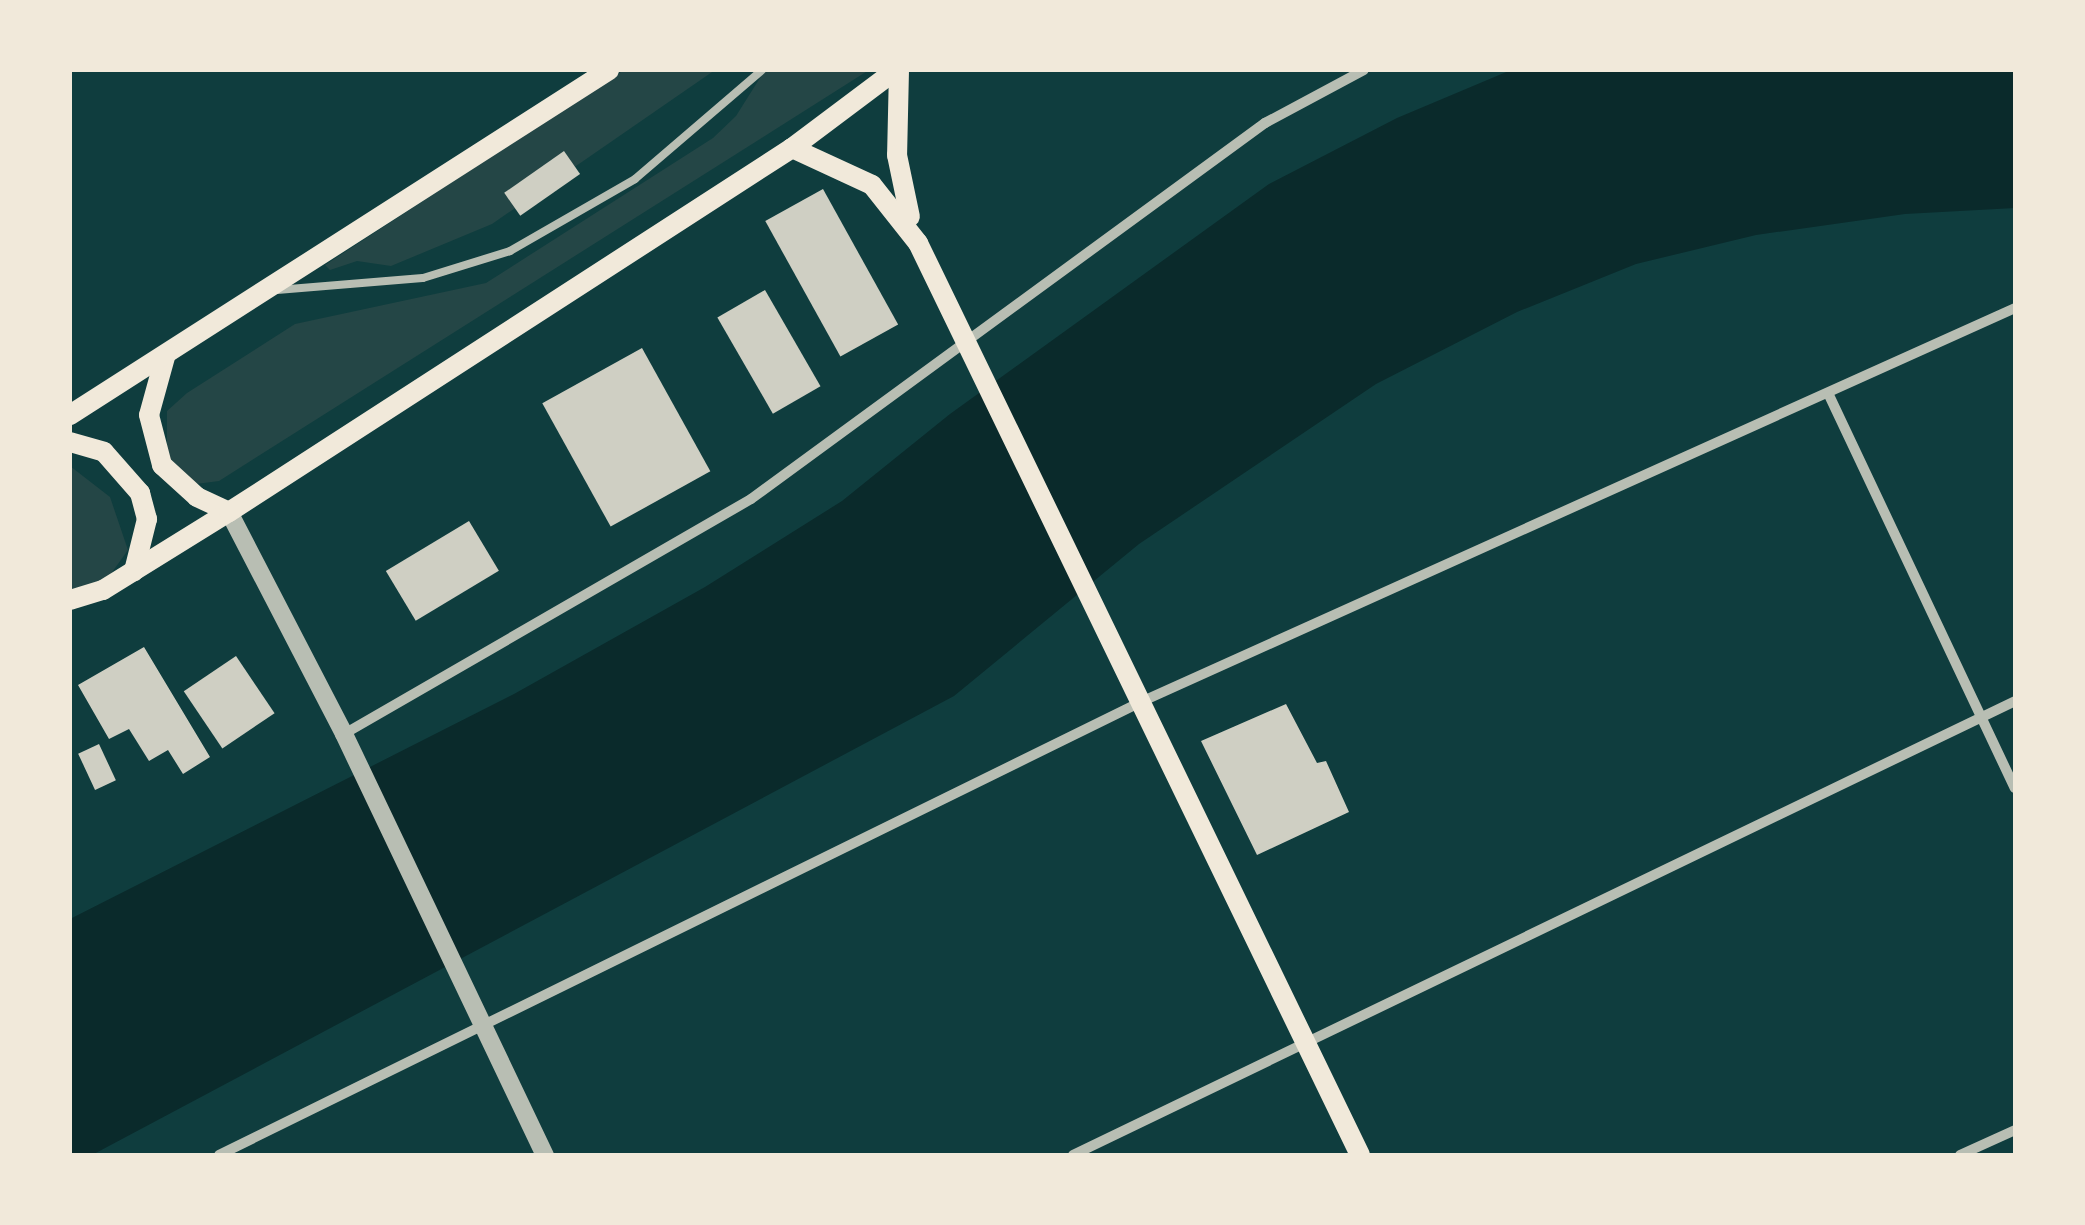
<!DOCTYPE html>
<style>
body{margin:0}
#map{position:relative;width:2085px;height:1225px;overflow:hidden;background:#0f3d3e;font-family:"Sofia Sans Condensed",sans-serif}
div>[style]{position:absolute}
.green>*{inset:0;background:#244646}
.water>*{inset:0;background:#0a2a2b}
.building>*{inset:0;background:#cfcfc3;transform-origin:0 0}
.service>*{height:8px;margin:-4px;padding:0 4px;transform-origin:4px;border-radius:4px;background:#b8beb3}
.minor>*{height:10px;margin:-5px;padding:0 5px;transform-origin:5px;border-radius:5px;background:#b8beb3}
.tertiary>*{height:18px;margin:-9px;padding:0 9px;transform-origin:9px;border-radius:9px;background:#b8beb3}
.secondary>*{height:20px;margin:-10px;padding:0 10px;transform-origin:10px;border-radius:10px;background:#f1e9da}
span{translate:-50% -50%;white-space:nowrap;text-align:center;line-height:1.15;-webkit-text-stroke:8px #f1e9da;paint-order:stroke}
.frame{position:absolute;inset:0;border:72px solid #f1e9da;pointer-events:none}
</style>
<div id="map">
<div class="green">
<i style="clip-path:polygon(624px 70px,715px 70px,492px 224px,391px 266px,357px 261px,330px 270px,325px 265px)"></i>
<i style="clip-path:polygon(765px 70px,869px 70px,219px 481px,196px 484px,167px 460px,167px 411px,187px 393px,295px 324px,486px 283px,713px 138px,736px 116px)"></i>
<i style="clip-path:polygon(70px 466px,110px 497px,128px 550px,105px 582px,70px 594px)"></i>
</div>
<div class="water">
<i style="clip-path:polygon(1511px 70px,2015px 70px,2015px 208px,1905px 214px,1756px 235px,1636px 264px,1517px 312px,1376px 384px,1139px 544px,954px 696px,92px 1155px,70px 1155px,70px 919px,514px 694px,705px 587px,842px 501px,950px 414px,1269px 184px,1397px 118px)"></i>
</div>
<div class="building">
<i style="left:564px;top:151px;width:28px;height:73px;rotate:55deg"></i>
<i style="left:823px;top:189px;width:155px;height:66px;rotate:61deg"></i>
<i style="left:765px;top:290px;width:111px;height:55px;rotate:60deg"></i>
<i style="left:642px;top:348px;width:141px;height:114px;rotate:61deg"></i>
<i style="left:469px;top:521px;width:58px;height:97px;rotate:59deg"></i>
<i style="clip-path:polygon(144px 647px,210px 757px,183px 774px,168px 750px,149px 761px,129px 729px,109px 739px,78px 685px)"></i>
<i style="left:236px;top:656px;width:69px;height:63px;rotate:56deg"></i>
<i style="clip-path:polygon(1286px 704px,1317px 763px,1326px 761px,1349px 812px,1257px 855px,1201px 741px)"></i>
<i style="left:99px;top:744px;width:40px;height:23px;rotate:65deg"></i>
</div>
<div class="service">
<i style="left:277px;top:290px;width:146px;rotate:-4.7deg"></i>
<i style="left:423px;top:278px;width:91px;rotate:-17.2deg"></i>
<i style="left:510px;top:251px;width:144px;rotate:-29.9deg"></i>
<i style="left:635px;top:179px;width:167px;rotate:-40.6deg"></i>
</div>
<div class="minor">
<i style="left:1828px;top:393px;width:437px;rotate:64.7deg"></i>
<i style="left:344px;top:734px;width:470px;rotate:-30deg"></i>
<i style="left:751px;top:499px;width:637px;rotate:-36.19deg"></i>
<i style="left:1265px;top:123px;width:112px;rotate:-28.2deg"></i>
<i style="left:219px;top:1155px;width:1030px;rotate:-26.17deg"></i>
<i style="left:1143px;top:701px;width:956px;rotate:-24.26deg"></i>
<i style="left:1073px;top:1155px;width:1046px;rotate:-25.73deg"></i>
<i style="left:1960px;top:1155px;width:60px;rotate:-24.4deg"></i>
</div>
<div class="tertiary">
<i style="left:229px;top:512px;width:250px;rotate:62.6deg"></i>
<i style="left:344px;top:734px;width:467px;rotate:64.5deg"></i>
</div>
<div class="secondary">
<i style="left:899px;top:70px;width:85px;rotate:91.3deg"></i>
<i style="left:897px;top:155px;width:63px;rotate:78.2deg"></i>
<i style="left:792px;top:148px;width:88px;rotate:24.8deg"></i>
<i style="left:872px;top:185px;width:74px;rotate:51.6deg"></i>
<i style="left:918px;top:243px;width:1013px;rotate:64.14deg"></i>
<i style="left:165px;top:357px;width:60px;rotate:105.4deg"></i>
<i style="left:149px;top:415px;width:52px;rotate:75.4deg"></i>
<i style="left:162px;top:465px;width:47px;rotate:42.4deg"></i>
<i style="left:197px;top:497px;width:35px;rotate:25deg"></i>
<i style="left:70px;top:415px;width:640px;rotate:-32.62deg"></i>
<i style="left:70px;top:442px;width:35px;rotate:16deg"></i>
<i style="left:104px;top:452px;width:55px;rotate:48.7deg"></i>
<i style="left:140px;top:493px;width:27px;rotate:75deg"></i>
<i style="left:147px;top:519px;width:54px;rotate:104deg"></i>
<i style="left:70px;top:600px;width:34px;rotate:-17deg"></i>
<i style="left:103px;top:590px;width:148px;rotate:-31.8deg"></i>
<i style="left:229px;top:512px;width:670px;rotate:-32.88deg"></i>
<i style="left:792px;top:148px;width:130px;rotate:-36.9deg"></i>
</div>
<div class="frame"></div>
</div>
